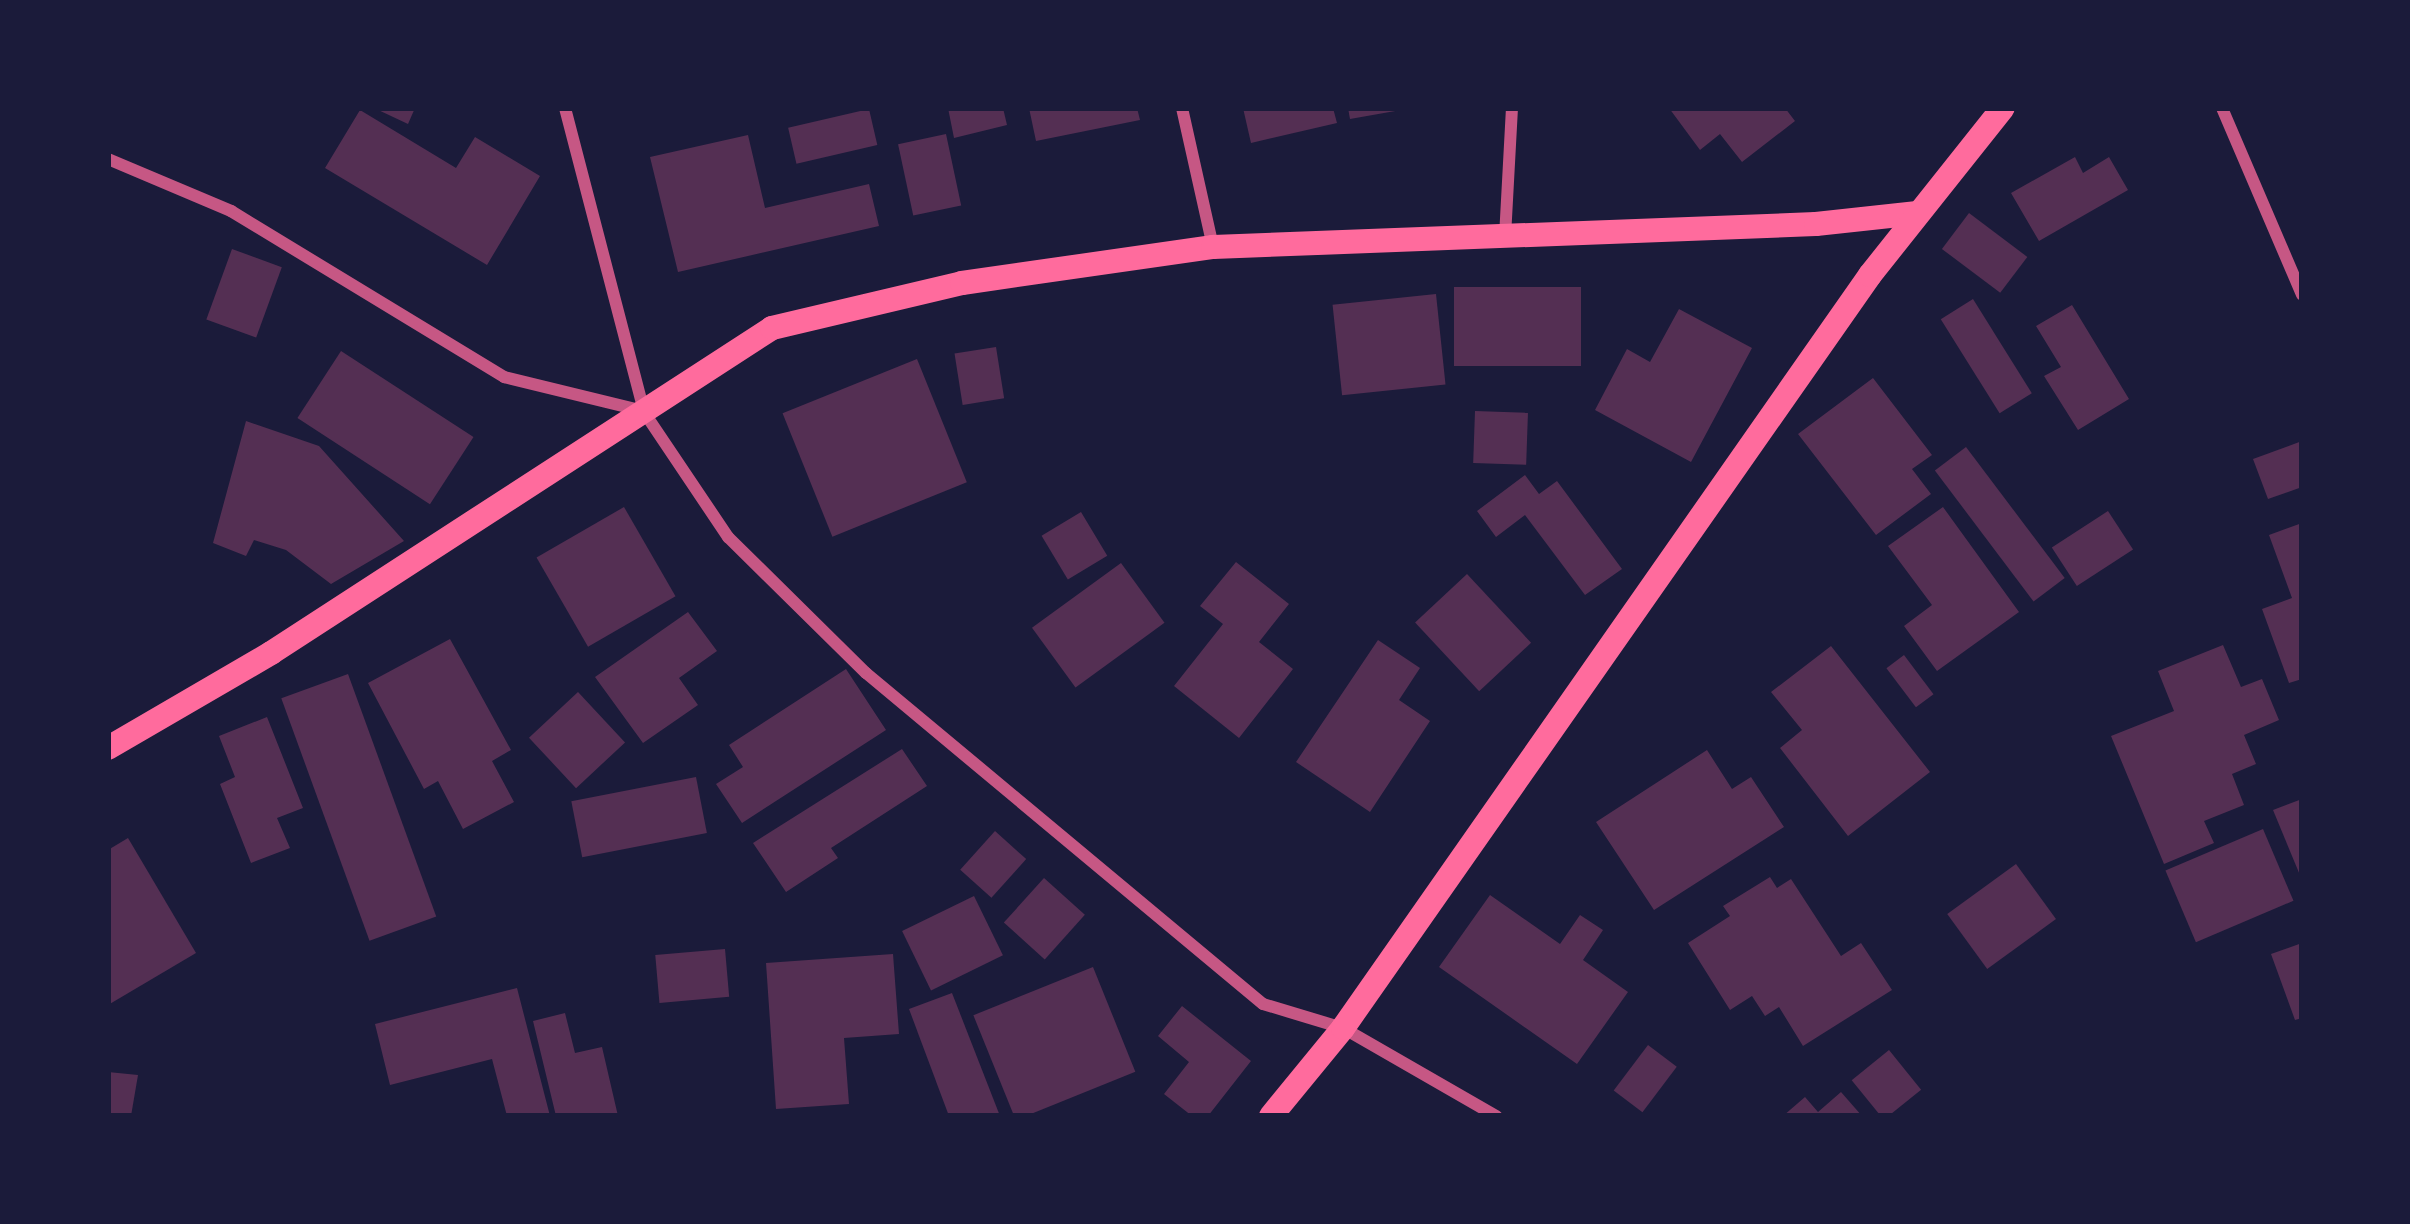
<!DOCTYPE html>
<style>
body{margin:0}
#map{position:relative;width:2410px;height:1224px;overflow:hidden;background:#1b1b3a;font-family:Raleway,sans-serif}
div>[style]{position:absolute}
.building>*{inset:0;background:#542f53;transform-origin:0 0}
.minor>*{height:12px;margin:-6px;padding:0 6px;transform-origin:6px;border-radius:6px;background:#c65784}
.secondary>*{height:24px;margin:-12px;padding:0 12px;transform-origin:12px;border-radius:12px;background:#ff6b9d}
span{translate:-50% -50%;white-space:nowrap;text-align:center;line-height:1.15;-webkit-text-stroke:9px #1b1b3a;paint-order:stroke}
.frame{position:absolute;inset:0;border:111px solid #1b1b3a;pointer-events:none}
</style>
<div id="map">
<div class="building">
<i style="clip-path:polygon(374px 108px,415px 108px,408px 124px)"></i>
<i style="clip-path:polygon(948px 108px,1003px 108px,1007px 125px,954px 138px)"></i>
<i style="clip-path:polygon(1029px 108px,1137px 108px,1140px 120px,1036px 141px)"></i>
<i style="clip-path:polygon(1243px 108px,1333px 108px,1337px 123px,1251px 143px)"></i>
<i style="clip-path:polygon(1348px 108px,1401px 108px,1401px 110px,1350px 119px)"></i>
<i style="clip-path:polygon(1669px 108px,1785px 108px,1795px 121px,1742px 162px,1720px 134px,1700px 150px)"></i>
<i style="left:869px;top:109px;width:37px;height:83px;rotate:77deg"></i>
<i style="clip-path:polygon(360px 110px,456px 168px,475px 137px,540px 176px,487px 265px,325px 168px)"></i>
<i style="left:946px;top:134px;width:73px;height:49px;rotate:78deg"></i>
<i style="clip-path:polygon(748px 135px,765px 208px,869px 184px,879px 226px,678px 272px,650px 157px)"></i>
<i style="clip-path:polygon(2075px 157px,2083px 173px,2109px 157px,2128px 190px,2039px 241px,2011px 193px)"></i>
<i style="left:1969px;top:213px;width:73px;height:45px;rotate:37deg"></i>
<i style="left:232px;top:249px;width:53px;height:75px;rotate:20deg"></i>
<i style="left:1454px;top:287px;width:127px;height:79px"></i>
<i style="left:1436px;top:294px;width:91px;height:104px;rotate:84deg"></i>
<i style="left:1973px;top:299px;width:111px;height:38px;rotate:58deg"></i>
<i style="clip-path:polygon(2072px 305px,2129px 399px,2078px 430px,2044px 376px,2061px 367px,2036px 326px)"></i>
<i style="clip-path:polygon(1679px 309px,1752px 348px,1691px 462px,1595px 410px,1627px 349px,1650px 362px)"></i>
<i style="left:996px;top:347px;width:52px;height:42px;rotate:81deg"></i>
<i style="left:341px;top:351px;width:158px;height:80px;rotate:33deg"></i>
<i style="left:917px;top:359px;width:133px;height:145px;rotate:68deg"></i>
<i style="clip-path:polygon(1873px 378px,1932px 455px,1912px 469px,1931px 494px,1876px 535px,1798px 434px)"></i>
<i style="left:1475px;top:411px;width:53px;height:52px;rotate:2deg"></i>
<i style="clip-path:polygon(246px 421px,319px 446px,404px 541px,331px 584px,286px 550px,254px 540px,246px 556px,213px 543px)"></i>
<i style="clip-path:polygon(2302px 441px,2302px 487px,2268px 499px,2253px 459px)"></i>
<i style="left:1966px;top:447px;width:164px;height:39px;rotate:53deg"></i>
<i style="clip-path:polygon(1525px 475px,1539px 494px,1557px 481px,1622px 569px,1585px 595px,1525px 515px,1496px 537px,1477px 511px)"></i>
<i style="left:624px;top:507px;width:103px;height:101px;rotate:60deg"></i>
<i style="clip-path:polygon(1943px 507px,2019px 612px,1937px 671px,1904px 626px,1932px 605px,1888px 546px)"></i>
<i style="left:2108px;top:511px;width:46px;height:67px;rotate:57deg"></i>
<i style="left:1081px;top:512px;width:51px;height:46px;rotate:59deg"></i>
<i style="clip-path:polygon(2302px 523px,2302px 679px,2289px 683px,2262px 609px,2292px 598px,2269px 535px)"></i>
<i style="clip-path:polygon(1236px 562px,1289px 604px,1259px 642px,1293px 669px,1239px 738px,1174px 686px,1223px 624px,1200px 606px)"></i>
<i style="left:1121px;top:563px;width:74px;height:110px;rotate:54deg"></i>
<i style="left:1467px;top:574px;width:94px;height:71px;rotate:47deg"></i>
<i style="clip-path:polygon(688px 612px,717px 651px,679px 678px,698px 705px,643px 743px,595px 677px)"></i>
<i style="clip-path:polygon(450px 639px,511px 750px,492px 761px,514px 802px,463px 829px,438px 781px,424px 789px,368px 683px)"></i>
<i style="clip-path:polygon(1378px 640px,1420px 668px,1399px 700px,1430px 721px,1370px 812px,1296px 762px)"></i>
<i style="clip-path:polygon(2223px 645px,2241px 687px,2262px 679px,2279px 720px,2244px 735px,2256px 764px,2232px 774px,2244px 805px,2204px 821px,2214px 843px,2164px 864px,2111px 736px,2174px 711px,2158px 671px)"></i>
<i style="clip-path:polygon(1831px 646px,1930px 772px,1848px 836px,1780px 748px,1802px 730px,1771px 692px)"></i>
<i style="left:1904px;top:655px;width:49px;height:22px;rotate:53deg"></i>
<i style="clip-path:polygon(846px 669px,886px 730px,742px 823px,716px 784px,743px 767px,729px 745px)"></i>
<i style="left:348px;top:674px;width:258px;height:71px;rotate:70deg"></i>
<i style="left:578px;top:692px;width:69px;height:67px;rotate:47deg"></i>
<i style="clip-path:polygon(267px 717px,303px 808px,277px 818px,290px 848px,251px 863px,220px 784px,235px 777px,219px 736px)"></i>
<i style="clip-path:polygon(902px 749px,927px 786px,831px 848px,838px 858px,786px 892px,753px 843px)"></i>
<i style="clip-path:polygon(1707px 750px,1732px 789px,1751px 777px,1784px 827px,1654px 910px,1596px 822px)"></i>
<i style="left:696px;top:777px;width:57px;height:127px;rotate:79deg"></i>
<i style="clip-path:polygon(2302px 799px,2302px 880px,2273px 810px)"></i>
<i style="left:2263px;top:829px;width:78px;height:106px;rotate:67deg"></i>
<i style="left:995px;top:831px;width:42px;height:52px;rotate:42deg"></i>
<i style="clip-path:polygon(128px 838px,196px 953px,108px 1005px,108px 850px)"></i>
<i style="left:2016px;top:864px;width:68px;height:85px;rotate:54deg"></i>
<i style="clip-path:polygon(1770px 877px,1777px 888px,1791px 879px,1841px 956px,1861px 943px,1892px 990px,1803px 1046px,1779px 1007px,1765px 1016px,1752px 996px,1730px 1010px,1688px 943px,1730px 916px,1723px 906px)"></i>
<i style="left:1044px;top:878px;width:55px;height:60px;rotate:42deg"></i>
<i style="clip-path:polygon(1490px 895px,1560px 944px,1580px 915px,1603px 930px,1583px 960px,1628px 992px,1577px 1064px,1439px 967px)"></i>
<i style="left:974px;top:896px;width:66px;height:80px;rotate:64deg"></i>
<i style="clip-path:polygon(2302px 943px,2302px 1018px,2295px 1020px,2271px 954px)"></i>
<i style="left:725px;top:949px;width:48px;height:70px;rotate:85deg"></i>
<i style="clip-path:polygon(893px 954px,899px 1034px,844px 1038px,849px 1104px,776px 1109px,766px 963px)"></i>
<i style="left:1093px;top:967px;width:113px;height:129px;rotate:68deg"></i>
<i style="clip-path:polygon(517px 988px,550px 1116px,507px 1116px,492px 1059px,390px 1085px,375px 1024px)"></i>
<i style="clip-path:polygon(952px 993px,1000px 1116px,949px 1116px,909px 1009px)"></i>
<i style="clip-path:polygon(1182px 1006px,1251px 1061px,1208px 1116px,1192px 1116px,1164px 1094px,1189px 1062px,1158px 1036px)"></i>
<i style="clip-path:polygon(565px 1013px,575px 1053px,602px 1047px,618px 1116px,556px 1116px,533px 1021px)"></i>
<i style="left:1648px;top:1045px;width:36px;height:57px;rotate:37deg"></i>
<i style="left:1889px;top:1050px;width:51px;height:48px;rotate:51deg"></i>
<i style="clip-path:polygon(108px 1072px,138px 1075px,131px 1116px,108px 1116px)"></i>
<i style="clip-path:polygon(1841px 1092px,1862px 1116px,1783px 1116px,1805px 1097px,1818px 1112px)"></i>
</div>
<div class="minor">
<i style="left:565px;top:108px;width:314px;rotate:75.4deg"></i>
<i style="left:644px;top:412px;width:151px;rotate:56.1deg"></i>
<i style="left:728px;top:537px;width:194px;rotate:44.6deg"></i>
<i style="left:866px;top:673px;width:517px;rotate:39.82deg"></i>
<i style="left:1263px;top:1004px;width:84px;rotate:16.7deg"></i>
<i style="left:1343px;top:1028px;width:177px;rotate:29.9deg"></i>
<i style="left:1182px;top:108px;width:142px;rotate:77.4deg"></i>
<i style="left:2222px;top:108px;width:203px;rotate:66.8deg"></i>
<i style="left:108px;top:159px;width:134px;rotate:22.9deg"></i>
<i style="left:231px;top:211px;width:320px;rotate:31.3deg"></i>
<i style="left:504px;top:377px;width:143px;rotate:13.7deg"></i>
<i style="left:1505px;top:237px;width:129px;rotate:-86.9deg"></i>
</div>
<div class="secondary">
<i style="left:108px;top:748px;width:189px;rotate:-30.2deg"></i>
<i style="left:271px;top:653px;width:597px;rotate:-32.97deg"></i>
<i style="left:772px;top:328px;width:195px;rotate:-13.3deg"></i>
<i style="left:962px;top:283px;width:254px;rotate:-8.2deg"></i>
<i style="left:1213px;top:247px;width:603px;rotate:-2.18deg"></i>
<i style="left:1816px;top:224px;width:102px;rotate:-6.2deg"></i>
<i style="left:1271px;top:1116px;width:114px;rotate:-50.7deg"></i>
<i style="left:1343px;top:1028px;width:919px;rotate:-55.01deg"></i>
<i style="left:1870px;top:275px;width:213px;rotate:-51.5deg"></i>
</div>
<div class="frame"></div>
</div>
